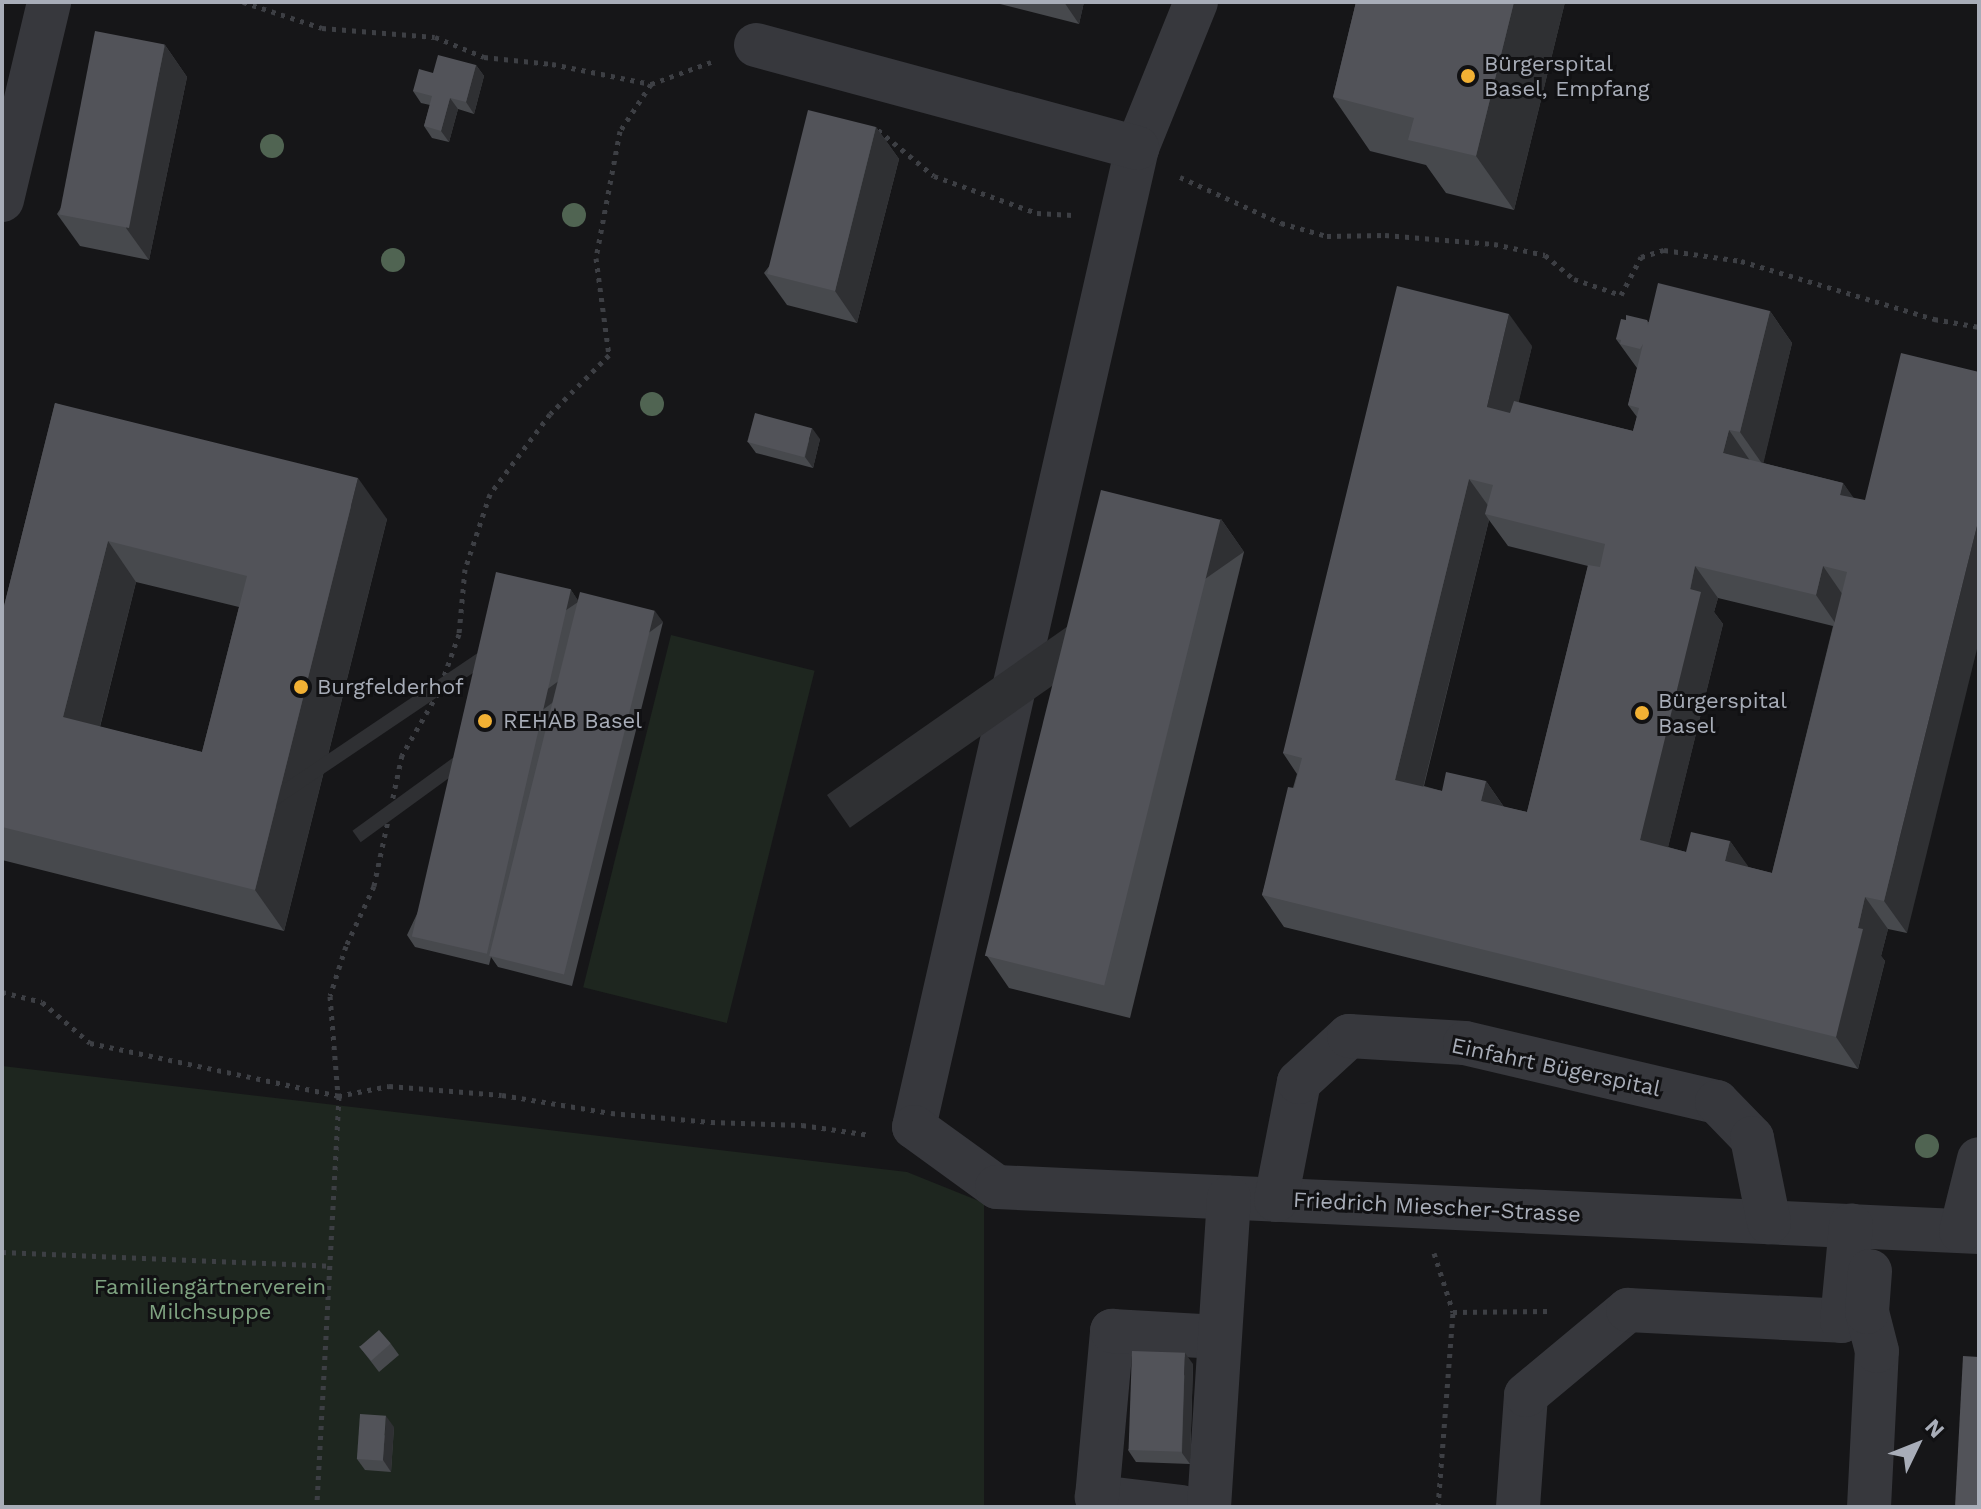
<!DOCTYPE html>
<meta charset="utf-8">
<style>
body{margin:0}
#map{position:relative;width:1981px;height:1509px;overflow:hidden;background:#161618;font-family:"Work Sans",sans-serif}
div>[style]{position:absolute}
.green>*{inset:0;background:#1e261f;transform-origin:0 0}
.path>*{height:5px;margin-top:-2.5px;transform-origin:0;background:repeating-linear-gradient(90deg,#3d3f44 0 4px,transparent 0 10px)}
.minor>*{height:44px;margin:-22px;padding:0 22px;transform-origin:22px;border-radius:22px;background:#37383d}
.trees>*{width:24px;height:24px;margin:-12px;border-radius:50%;background:#506452}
.wall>*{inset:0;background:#47494d}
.shaded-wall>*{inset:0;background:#2f3033;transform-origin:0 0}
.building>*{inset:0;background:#525359;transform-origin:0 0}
.dots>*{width:22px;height:22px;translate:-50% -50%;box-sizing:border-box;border:4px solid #111113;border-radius:50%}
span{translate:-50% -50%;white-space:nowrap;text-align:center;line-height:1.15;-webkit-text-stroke:6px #111113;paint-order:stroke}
.poi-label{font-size:22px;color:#a8adb8}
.left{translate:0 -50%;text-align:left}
.street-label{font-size:22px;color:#a8adb8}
.park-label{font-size:22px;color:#7fa381}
.frame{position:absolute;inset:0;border:4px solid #a8adb8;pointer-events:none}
.north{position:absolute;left:1877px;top:1405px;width:80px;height:80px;-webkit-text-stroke:6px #111113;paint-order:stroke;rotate:47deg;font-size:22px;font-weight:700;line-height:32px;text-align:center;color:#a8adb8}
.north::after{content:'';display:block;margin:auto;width:28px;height:36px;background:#a8adb8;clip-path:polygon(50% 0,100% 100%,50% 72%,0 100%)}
</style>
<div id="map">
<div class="green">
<i style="left:671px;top:635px;width:148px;height:363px;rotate:14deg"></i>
<i style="clip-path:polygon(2px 1066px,907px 1172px,984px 1203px,984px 1507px,2px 1507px)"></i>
</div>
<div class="path">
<i style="left:243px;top:2px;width:83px;rotate:18.2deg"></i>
<i style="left:322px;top:28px;width:113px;rotate:4.6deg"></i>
<i style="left:435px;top:37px;width:53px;rotate:22.2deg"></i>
<i style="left:484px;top:57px;width:68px;rotate:5.9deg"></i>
<i style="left:552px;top:64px;width:101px;rotate:11.4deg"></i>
<i style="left:651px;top:84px;width:64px;rotate:-20.1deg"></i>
<i style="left:651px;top:84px;width:56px;rotate:123.4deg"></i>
<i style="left:620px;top:131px;width:129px;rotate:100.7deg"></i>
<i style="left:596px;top:258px;width:98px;rotate:82.4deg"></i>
<i style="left:609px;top:355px;width:83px;rotate:135deg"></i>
<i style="left:550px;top:414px;width:100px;rotate:126.9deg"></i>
<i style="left:490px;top:494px;width:79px;rotate:108.4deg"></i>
<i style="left:465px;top:569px;width:65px;rotate:95.3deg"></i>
<i style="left:459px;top:634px;width:63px;rotate:109.6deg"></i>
<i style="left:438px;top:693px;width:72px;rotate:120.1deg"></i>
<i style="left:402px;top:755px;width:134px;rotate:102.1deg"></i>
<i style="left:374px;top:886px;width:66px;rotate:115deg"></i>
<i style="left:346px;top:946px;width:52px;rotate:107.7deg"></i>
<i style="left:330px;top:996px;width:100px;rotate:85.4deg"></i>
<i style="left:338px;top:1096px;width:52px;rotate:-11.1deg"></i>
<i style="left:389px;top:1086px;width:113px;rotate:4.6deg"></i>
<i style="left:502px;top:1095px;width:110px;rotate:9.4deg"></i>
<i style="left:611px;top:1113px;width:100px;rotate:5.1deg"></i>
<i style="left:711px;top:1122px;width:91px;rotate:1.9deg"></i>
<i style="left:802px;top:1125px;width:69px;rotate:8.4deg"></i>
<i style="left:878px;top:130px;width:72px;rotate:39.4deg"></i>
<i style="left:934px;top:176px;width:109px;rotate:19.8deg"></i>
<i style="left:1037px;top:213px;width:36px;rotate:3deg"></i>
<i style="left:1180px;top:177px;width:111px;rotate:24.5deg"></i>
<i style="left:1281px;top:223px;width:48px;rotate:15.8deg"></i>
<i style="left:1327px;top:236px;width:58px;rotate:-1deg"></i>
<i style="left:1385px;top:235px;width:109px;rotate:4.7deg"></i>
<i style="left:1494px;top:244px;width:52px;rotate:12.2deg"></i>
<i style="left:1545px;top:255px;width:38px;rotate:40deg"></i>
<i style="left:1574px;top:279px;width:50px;rotate:18.8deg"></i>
<i style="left:1621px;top:295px;width:43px;rotate:-62.2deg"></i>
<i style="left:1641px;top:257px;width:24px;rotate:-17deg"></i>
<i style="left:1664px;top:250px;width:78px;rotate:8.1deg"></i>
<i style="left:1741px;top:261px;width:202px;rotate:16.7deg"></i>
<i style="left:1934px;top:319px;width:46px;rotate:10.1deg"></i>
<i style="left:2px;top:992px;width:41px;rotate:14deg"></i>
<i style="left:42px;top:1002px;width:63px;rotate:40.5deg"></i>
<i style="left:90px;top:1043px;width:255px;rotate:12deg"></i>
<i style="left:339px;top:1096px;width:412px;rotate:93.1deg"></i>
<i style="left:2px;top:1252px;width:328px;rotate:2.4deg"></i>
<i style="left:1434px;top:1253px;width:62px;rotate:72.1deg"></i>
<i style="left:1438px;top:1507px;width:196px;rotate:-85.6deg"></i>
<i style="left:1453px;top:1312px;width:98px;rotate:-0.6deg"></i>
</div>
<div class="minor">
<i style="left:1196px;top:2px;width:157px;rotate:112deg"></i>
<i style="left:1137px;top:148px;width:1004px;rotate:102.83deg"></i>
<i style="left:914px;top:1127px;width:102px;rotate:35.9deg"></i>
<i style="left:997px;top:1187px;width:983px;rotate:2.62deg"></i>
<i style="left:756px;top:45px;width:395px;rotate:15.1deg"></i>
<i style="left:2px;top:200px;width:204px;rotate:-76.6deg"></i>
<i style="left:1276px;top:1200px;width:120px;rotate:-79deg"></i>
<i style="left:1299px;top:1082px;width:68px;rotate:-42.6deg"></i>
<i style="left:1349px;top:1036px;width:116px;rotate:3.5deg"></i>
<i style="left:1465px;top:1043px;width:259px;rotate:13.2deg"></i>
<i style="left:1717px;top:1102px;width:50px;rotate:45.8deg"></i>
<i style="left:1752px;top:1138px;width:86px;rotate:78.6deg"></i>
<i style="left:1961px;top:1231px;width:74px;rotate:-76deg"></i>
<i style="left:1182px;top:1507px;width:86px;rotate:-173.3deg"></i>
<i style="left:1097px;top:1497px;width:167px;rotate:-84.8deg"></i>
<i style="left:1112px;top:1331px;width:107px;rotate:3.2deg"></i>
<i style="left:1209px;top:1507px;width:310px;rotate:-86.3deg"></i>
<i style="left:1518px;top:1507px;width:112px;rotate:-85.9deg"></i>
<i style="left:1526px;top:1395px;width:133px;rotate:-39.8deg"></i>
<i style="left:1628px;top:1310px;width:214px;rotate:2.9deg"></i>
<i style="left:1842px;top:1321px;width:96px;rotate:-84.6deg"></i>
<i style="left:1869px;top:1507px;width:156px;rotate:-87.1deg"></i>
<i style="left:1877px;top:1351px;width:40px;rotate:-104.4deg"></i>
<i style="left:1867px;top:1312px;width:41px;rotate:-85.8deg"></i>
</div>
<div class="trees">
<i style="left:272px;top:146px"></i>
<i style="left:574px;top:215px"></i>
<i style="left:393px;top:260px"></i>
<i style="left:652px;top:404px"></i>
<i style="left:1927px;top:1146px"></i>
</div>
<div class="wall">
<i style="clip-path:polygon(992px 2px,1084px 2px,1079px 24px)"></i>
<i style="clip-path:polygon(1356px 2px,1565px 2px,1514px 210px,1446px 193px,1426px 165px,1370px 151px,1333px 97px)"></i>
<i style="clip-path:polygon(165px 45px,187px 77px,149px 260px,80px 246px,57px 214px)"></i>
<i style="clip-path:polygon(476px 65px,484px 76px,474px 114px,458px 109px,449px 142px,432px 138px,424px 126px,430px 105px,421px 103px,413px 91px,433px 73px)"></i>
<i style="clip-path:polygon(876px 127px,899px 159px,857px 323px,787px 305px,764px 273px)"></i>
<i style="clip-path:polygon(evenodd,1770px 311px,1792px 343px,1763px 463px,1843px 483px,1853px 498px,1907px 933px,1888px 929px,1881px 956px,1885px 961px,1858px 1069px,1284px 927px,1262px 895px,1297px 774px,1283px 753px,1532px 346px,1518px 403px,1633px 431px,1637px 417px,1628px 405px,1637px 368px,1616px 339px,1626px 320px,1647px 320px,1648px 322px,1770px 311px,1489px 520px,1508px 546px,1588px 566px,1527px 812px,1504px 807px,1486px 781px,1442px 791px,1424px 786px,1489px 520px,1770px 311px,1718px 598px,1833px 626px,1772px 873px,1748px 867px,1730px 841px,1686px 852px,1668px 847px,1723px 624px,1714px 612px,1718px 598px)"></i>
<i style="clip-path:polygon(evenodd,55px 403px,387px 519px,284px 931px,2px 860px,2px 614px,55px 403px,136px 582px,239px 607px,202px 752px,100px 727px,136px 582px)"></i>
<i style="clip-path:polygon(820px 439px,813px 468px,756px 453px,748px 442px)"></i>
<i style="clip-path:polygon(1221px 519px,1244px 552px,1130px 1018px,1009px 988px,987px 956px)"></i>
<i style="clip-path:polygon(571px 590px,578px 601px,663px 622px,572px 986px,498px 967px,491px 957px,489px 965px,415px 947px,407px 935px)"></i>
<i style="clip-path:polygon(391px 1344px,399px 1355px,379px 1372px,359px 1346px)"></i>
<i style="clip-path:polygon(1193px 1364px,1190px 1464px,1136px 1462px,1128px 1450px)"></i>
<i style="clip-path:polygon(394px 1427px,391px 1472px,365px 1470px,357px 1459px)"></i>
</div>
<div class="shaded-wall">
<i style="clip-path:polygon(1064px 2px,1084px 2px,1079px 24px)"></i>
<i style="clip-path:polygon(1514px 2px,1565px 2px,1514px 210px,1476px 156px)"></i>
<i style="clip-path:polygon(165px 45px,187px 77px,149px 260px,126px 228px)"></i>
<i style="clip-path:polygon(476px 65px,484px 76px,474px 114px,466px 102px)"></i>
<i style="clip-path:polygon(450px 98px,458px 109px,449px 142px,441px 131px)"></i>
<i style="clip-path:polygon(876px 127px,899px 159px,857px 323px,835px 291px)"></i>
<i style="clip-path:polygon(1770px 311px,1792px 343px,1763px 465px,1740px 432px)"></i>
<i style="clip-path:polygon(1509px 314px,1532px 346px,1510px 439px,1487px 407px)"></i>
<i style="clip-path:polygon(812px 428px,820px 439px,813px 468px,805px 457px)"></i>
<i style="clip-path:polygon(1729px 430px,1751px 462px,1723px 453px)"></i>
<i style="clip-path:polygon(358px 478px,387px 519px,284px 931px,255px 890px)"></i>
<i style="clip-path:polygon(1469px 479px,1492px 511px,1485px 514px,1489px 520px,1417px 812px,1395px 780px)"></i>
<i style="clip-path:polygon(1843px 483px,1866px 515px,1840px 495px)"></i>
<i style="clip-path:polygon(1979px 518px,1979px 641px,1907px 933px,1884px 901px)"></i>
<i style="left:1221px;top:519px;width:40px;height:481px;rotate:55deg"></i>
<i style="clip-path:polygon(108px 541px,136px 582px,92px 758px,63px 717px)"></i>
<i style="clip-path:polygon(1695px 566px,1718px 598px,1714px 612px,1723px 624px,1662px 872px,1640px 840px)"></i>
<i style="clip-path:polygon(1823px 566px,1845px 598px,1838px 627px,1816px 595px)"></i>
<i style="left:571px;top:590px;width:14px;height:375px;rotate:56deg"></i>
<i style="left:655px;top:611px;width:14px;height:374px;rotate:54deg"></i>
<i style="clip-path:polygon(1486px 781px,1508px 813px,1481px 801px)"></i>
<i style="clip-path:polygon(1730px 841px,1753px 873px,1725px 861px)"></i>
<i style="clip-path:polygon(1865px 897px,1888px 929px,1881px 956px,1885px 961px,1858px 1069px,1836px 1037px,1858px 928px)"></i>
<i style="clip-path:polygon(1185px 1353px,1193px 1364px,1190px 1464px,1182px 1453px)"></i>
<i style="clip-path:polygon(386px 1416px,394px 1427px,391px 1472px,383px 1460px)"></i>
</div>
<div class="building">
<i style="clip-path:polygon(1356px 2px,1514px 2px,1476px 156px,1408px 140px,1414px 118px,1333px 97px)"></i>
<i style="left:95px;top:31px;width:71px;height:187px;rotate:11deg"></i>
<i style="clip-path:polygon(438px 55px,476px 65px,466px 102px,450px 98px,441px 131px,424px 126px,432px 96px,413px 91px,419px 69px,433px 73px)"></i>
<i style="left:808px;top:110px;width:70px;height:169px;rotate:14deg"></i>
<i style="clip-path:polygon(evenodd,1658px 283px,1770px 311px,1740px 432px,1729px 430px,1723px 453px,1843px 483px,1840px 495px,1865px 500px,1901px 353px,1979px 372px,1979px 518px,1884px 901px,1865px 897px,1858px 928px,1863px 929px,1836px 1037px,1262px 895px,1288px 787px,1294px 788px,1302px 758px,1283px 753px,1397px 286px,1509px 314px,1487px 407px,1510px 413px,1514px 401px,1633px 431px,1639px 408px,1628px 405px,1643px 344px,1640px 349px,1620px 344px,1621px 340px,1616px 339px,1621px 319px,1626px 320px,1626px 315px,1647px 320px,1648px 325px,1658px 283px,1469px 479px,1493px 485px,1485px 514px,1605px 544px,1600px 567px,1588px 565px,1527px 812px,1481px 801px,1486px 781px,1446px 772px,1442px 791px,1395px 780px,1469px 479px,1658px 283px,1695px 566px,1816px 595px,1823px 566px,1847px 572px,1772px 873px,1725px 861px,1730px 841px,1691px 832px,1686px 852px,1640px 840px,1701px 592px,1690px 589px,1695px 566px)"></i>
<i style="clip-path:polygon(evenodd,55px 403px,358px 478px,255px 890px,2px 827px,2px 614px,55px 403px,108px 541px,247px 576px,202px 752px,63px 717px,108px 541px)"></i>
<i style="left:755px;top:413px;width:59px;height:30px;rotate:15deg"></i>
<i style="left:1101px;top:490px;width:123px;height:480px;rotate:14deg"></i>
<i style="left:496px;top:572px;width:77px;height:374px;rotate:13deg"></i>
<i style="left:580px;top:592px;width:77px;height:375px;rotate:14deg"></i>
<i style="left:379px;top:1330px;width:18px;height:26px;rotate:49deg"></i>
<i style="left:1132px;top:1351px;width:53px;height:99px;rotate:2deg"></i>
<i style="clip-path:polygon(1963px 1356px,1979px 1357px,1979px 1507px,1955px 1507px)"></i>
<i style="left:360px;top:1414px;width:26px;height:45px;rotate:4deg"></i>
</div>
<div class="dots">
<i style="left:1468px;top:76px;background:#f2b134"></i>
<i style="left:301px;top:687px;background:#f2b134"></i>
<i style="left:1642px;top:713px;background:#f2b134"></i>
<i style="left:485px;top:721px;background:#f2b134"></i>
</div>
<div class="poi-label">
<span class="left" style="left:1484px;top:76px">Bürgerspital<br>Basel, Empfang</span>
<span class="left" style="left:317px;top:687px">Burgfelderhof</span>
<span class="left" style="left:1658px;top:713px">Bürgerspital<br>Basel</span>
<span class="left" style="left:503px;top:721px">REHAB Basel</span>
</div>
<div class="street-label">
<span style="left:1556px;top:1067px;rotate:12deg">Einfahrt Bügerspital</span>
<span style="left:1437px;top:1207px;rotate:3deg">Friedrich Miescher-Strasse</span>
</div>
<div class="park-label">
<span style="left:210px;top:1299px">Familiengärtnerverein<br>Milchsuppe</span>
</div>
<div class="frame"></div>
<div class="north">N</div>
</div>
